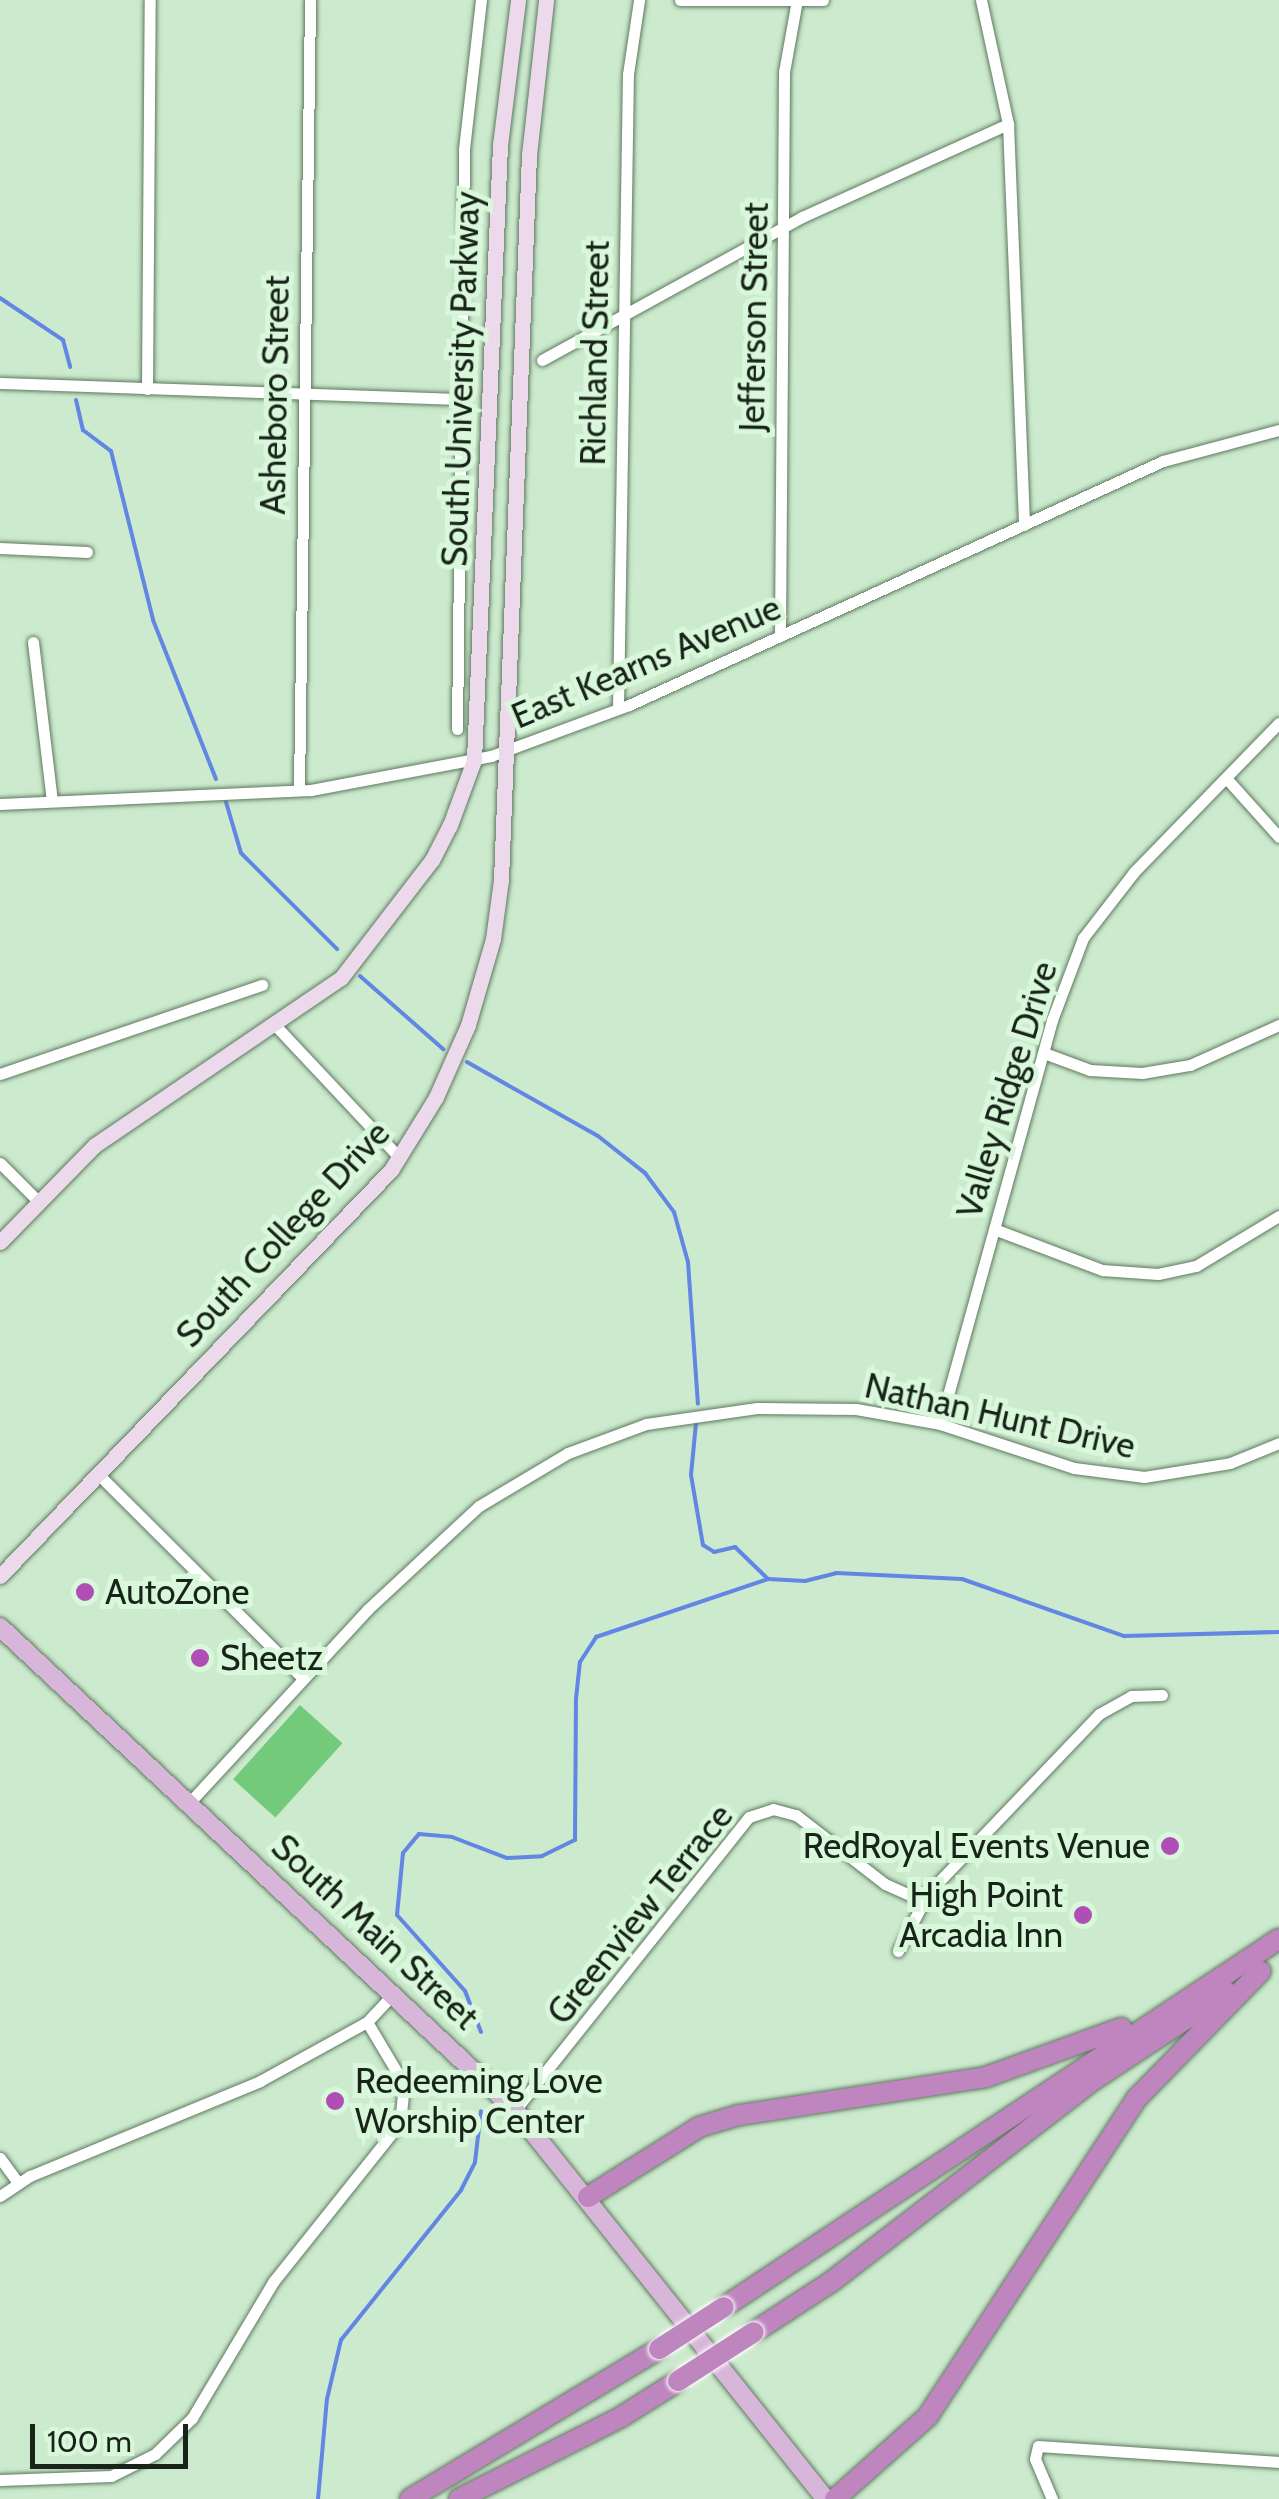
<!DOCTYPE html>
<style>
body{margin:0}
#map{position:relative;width:1279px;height:2499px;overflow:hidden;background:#cceacd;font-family:Cabin,sans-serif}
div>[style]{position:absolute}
.green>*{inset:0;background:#74ca7b;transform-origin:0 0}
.stream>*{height:4px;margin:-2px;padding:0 2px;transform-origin:2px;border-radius:2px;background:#6186e4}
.roads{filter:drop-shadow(0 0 2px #5e7960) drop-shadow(0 0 2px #5e7960)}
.street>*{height:11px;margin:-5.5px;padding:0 5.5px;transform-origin:5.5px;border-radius:5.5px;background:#fff}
.secondary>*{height:15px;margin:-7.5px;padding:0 7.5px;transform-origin:7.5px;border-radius:7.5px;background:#ecdaec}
.primary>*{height:18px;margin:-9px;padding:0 9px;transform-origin:9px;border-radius:9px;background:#d8b6d9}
.highway>*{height:20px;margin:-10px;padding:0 10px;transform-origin:10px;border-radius:10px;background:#be85bf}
.bridges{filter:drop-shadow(0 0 2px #fff) drop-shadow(0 0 2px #fff)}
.highway-bridge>*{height:20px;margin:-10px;padding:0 10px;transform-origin:10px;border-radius:10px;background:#be85bf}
.dots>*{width:28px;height:28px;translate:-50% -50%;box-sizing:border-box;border:5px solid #d9f7da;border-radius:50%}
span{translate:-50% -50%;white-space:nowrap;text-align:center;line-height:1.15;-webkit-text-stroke:10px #d9f7da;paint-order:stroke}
.street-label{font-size:35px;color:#182319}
.poi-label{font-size:35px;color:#182319}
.left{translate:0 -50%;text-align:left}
.right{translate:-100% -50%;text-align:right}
.scale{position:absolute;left:30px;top:2424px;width:158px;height:45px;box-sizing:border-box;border:5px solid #182319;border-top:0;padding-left:12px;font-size:30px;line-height:35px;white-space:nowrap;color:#182319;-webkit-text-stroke:8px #d9f7da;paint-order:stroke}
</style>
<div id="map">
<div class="green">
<i style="left:300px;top:1705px;width:57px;height:100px;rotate:42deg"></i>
</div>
<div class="stream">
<i style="left:0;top:298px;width:76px;rotate:33.7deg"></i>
<i style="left:63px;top:340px;width:28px;rotate:75deg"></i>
<i style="left:76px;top:400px;width:31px;rotate:77deg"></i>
<i style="left:83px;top:430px;width:35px;rotate:37deg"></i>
<i style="left:111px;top:451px;width:174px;rotate:76deg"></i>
<i style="left:153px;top:620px;width:171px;rotate:68.4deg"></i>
<i style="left:226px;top:802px;width:53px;rotate:73.6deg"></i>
<i style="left:241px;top:853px;width:136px;rotate:45deg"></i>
<i style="left:360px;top:976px;width:111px;rotate:41.3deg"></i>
<i style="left:467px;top:1062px;width:150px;rotate:29.5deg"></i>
<i style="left:598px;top:1136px;width:60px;rotate:38.2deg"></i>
<i style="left:645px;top:1173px;width:49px;rotate:53.4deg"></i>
<i style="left:674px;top:1212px;width:52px;rotate:74.4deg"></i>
<i style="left:688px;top:1262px;width:142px;rotate:86deg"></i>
<i style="left:696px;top:1423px;width:52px;rotate:95.5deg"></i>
<i style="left:691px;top:1475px;width:71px;rotate:80.3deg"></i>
<i style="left:703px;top:1545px;width:13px;rotate:32deg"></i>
<i style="left:714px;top:1552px;width:22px;rotate:-13deg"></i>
<i style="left:735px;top:1547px;width:46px;rotate:44.1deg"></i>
<i style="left:481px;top:2032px;width:44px;rotate:-111.3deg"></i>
<i style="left:465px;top:1991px;width:102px;rotate:-131.8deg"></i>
<i style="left:397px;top:1915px;width:62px;rotate:-84.5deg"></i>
<i style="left:403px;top:1853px;width:25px;rotate:-50deg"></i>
<i style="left:419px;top:1834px;width:33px;rotate:5deg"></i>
<i style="left:452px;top:1837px;width:59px;rotate:20.9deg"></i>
<i style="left:507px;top:1858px;width:35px;rotate:-3deg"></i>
<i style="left:542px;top:1856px;width:37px;rotate:-26deg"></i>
<i style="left:575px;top:1840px;width:141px;rotate:-89.6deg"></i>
<i style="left:576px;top:1699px;width:37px;rotate:-84deg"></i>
<i style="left:580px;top:1662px;width:30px;rotate:-57deg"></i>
<i style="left:596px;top:1637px;width:182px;rotate:-18.6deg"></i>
<i style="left:768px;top:1579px;width:37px;rotate:3deg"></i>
<i style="left:805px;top:1581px;width:32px;rotate:-14deg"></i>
<i style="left:836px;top:1573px;width:126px;rotate:2.7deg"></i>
<i style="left:962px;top:1579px;width:172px;rotate:19.4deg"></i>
<i style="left:1124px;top:1636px;width:155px;rotate:-1.5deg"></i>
<i style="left:318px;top:2499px;width:100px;rotate:-84.9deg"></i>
<i style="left:327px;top:2399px;width:61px;rotate:-76.7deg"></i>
<i style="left:341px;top:2340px;width:192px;rotate:-51.3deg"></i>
<i style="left:461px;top:2190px;width:31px;rotate:-63deg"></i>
<i style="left:475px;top:2162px;width:51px;rotate:-83.3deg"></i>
</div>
<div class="roads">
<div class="street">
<i style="left:680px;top:0;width:143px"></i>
<i style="left:981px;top:0;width:127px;rotate:77.7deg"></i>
<i style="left:1008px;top:124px;width:401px;rotate:87.7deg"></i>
<i style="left:542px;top:360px;width:297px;rotate:-28.8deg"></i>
<i style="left:802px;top:217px;width:226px;rotate:-24.3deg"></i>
<i style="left:0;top:383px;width:460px;rotate:2deg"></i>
<i style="left:147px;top:389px;width:389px;rotate:-89.6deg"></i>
<i style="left:0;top:548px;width:87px;rotate:2.6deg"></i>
<i style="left:780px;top:635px;width:563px;rotate:-89.59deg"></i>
<i style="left:784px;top:72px;width:73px;rotate:-79.8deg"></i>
<i style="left:33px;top:642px;width:160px;rotate:83.2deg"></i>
<i style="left:618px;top:708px;width:634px;rotate:-89.1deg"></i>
<i style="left:628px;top:74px;width:75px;rotate:-81.5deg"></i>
<i style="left:457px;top:729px;width:580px;rotate:-89.31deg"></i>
<i style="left:464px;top:149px;width:150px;rotate:-83.5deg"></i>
<i style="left:1226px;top:778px;width:79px;rotate:48.1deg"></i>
<i style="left:299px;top:790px;width:790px;rotate:-89.2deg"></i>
<i style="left:0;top:804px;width:311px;rotate:-2.6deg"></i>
<i style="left:311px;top:790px;width:183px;rotate:-10.7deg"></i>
<i style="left:491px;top:756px;width:147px;rotate:-20.3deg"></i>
<i style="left:629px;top:705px;width:587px;rotate:-24.56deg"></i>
<i style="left:1163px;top:461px;width:120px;rotate:-15deg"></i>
<i style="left:274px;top:1024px;width:183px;rotate:46.8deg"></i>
<i style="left:1044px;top:1053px;width:49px;rotate:20.3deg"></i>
<i style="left:1090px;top:1070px;width:52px;rotate:3.3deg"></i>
<i style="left:1142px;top:1073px;width:49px;rotate:-9.5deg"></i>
<i style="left:1190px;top:1065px;width:98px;rotate:-24.2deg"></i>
<i style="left:0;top:1074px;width:277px;rotate:-18.8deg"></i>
<i style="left:0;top:1163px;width:55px;rotate:45deg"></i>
<i style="left:994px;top:1229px;width:116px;rotate:20.8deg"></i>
<i style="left:1102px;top:1270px;width:56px;rotate:4.1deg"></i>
<i style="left:1158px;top:1274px;width:39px;rotate:-12deg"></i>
<i style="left:1196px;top:1266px;width:97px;rotate:-31.1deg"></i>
<i style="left:940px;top:1424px;width:419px;rotate:-74.5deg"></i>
<i style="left:1052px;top:1020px;width:88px;rotate:-69.3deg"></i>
<i style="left:1083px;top:938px;width:83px;rotate:-52.3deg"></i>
<i style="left:1134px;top:872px;width:208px;rotate:-45.8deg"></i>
<i style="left:98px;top:1474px;width:289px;rotate:44.9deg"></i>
<i style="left:189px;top:1803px;width:264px;rotate:-47.3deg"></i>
<i style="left:368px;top:1609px;width:151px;rotate:-42.9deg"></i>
<i style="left:479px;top:1506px;width:104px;rotate:-30.8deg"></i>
<i style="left:568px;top:1453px;width:83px;rotate:-20.4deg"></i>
<i style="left:646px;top:1424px;width:112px;rotate:-8.2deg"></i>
<i style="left:757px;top:1408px;width:99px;rotate:0.6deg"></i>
<i style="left:856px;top:1409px;width:85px;rotate:10.1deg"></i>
<i style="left:940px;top:1424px;width:141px;rotate:18.2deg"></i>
<i style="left:1074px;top:1468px;width:71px;rotate:7.3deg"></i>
<i style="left:1144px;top:1477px;width:87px;rotate:-9.2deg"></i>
<i style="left:1230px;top:1463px;width:53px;rotate:-22.2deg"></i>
<i style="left:898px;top:1951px;width:65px;rotate:-62.7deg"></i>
<i style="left:928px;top:1893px;width:248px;rotate:-46.3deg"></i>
<i style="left:1099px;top:1714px;width:37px;rotate:-29deg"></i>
<i style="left:1131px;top:1696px;width:31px;rotate:-2deg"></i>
<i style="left:515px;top:2110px;width:375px;rotate:-51.4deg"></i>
<i style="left:749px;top:1817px;width:25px;rotate:-18deg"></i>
<i style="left:773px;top:1809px;width:24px;rotate:15deg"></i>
<i style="left:796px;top:1815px;width:113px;rotate:37.8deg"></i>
<i style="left:885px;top:1884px;width:30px;rotate:24deg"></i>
<i style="left:912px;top:1896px;width:16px;rotate:-11deg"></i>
<i style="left:0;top:2158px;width:31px;rotate:54deg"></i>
<i style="left:0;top:2196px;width:36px;rotate:-34deg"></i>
<i style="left:30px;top:2176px;width:249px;rotate:-22.4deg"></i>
<i style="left:260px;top:2081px;width:122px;rotate:-28.9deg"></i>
<i style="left:367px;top:2022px;width:38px;rotate:-47deg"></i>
<i style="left:0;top:2480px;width:111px;rotate:-2.1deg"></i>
<i style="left:111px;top:2476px;width:49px;rotate:-26.6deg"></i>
<i style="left:155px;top:2454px;width:52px;rotate:-44.2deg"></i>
<i style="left:192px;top:2418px;width:158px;rotate:-59.2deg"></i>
<i style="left:273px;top:2282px;width:203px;rotate:-51.4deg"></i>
<i style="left:400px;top:2123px;width:39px;rotate:-84deg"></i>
<i style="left:404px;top:2084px;width:72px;rotate:-120.8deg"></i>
<i style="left:1052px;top:2499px;width:43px;rotate:-113deg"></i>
<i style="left:1035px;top:2459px;width:13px;rotate:-77deg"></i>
<i style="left:1038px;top:2446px;width:242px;rotate:3.8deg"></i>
</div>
<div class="secondary">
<i style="left:0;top:1242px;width:136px;rotate:-45.6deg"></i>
<i style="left:95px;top:1145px;width:297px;rotate:-34.2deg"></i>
<i style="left:341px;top:978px;width:149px;rotate:-52.4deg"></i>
<i style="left:432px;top:860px;width:39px;rotate:-63deg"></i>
<i style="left:450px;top:825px;width:69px;rotate:-69.7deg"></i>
<i style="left:474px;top:760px;width:616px;rotate:-87.58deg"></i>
<i style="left:500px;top:145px;width:146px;rotate:-82.9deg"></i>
<i style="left:0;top:1576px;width:564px;rotate:-46.08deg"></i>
<i style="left:391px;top:1170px;width:86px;rotate:-58.3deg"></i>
<i style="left:436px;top:1097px;width:79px;rotate:-66deg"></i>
<i style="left:468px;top:1025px;width:90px;rotate:-73.8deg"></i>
<i style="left:493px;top:939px;width:60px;rotate:-82.3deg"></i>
<i style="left:501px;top:880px;width:726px;rotate:-87.79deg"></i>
<i style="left:529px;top:155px;width:156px;rotate:-83.7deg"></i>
</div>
<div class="primary">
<i style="left:0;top:1627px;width:706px;rotate:43.16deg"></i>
<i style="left:515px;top:2110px;width:498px;rotate:51.4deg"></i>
</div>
<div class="highway">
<i style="left:588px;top:2197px;width:131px;rotate:-32.2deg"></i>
<i style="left:699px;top:2127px;width:42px;rotate:-16.7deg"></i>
<i style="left:739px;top:2115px;width:250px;rotate:-8.7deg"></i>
<i style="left:986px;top:2077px;width:144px;rotate:-19.9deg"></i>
<i style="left:724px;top:2307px;width:666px;rotate:-33.55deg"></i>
<i style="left:754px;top:2332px;width:92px;rotate:-33deg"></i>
<i style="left:831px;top:2282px;width:326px;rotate:-37.6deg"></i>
<i style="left:1089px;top:2083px;width:165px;rotate:-33.4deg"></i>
<i style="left:410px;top:2499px;width:291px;rotate:-31.1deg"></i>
<i style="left:459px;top:2499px;width:182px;rotate:-26.8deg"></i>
<i style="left:621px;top:2417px;width:67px;rotate:-32.3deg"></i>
<i style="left:835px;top:2499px;width:125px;rotate:-41.7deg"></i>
<i style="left:928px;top:2416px;width:381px;rotate:-56.7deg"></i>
<i style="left:1137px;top:2098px;width:177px;rotate:-45.7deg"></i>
</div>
</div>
<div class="bridges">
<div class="highway-bridge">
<i style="left:659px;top:2349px;width:77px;rotate:-32.9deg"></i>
<i style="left:678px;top:2381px;width:90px;rotate:-32.8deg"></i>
</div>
</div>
<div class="dots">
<i style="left:85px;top:1592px;background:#b14eb5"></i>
<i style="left:200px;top:1658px;background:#b14eb5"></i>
<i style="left:1170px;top:1846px;background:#b14eb5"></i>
<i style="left:1083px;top:1915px;background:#b14eb5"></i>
<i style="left:335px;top:2101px;background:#b14eb5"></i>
</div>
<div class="street-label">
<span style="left:754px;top:317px;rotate:-89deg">Jefferson Street</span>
<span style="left:595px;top:353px;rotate:-89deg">Richland Street</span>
<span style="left:461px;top:379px;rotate:-88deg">South University Parkway</span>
<span style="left:275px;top:395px;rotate:-89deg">Asheboro Street</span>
<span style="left:646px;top:662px;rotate:-23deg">East Kearns Avenue</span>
<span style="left:1007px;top:1090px;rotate:-73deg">Valley Ridge Drive</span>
<span style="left:283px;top:1234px;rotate:-47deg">South College Drive</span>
<span style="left:1000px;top:1416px;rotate:13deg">Nathan Hunt Drive</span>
<span style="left:640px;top:1914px;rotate:-51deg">Greenview Terrace</span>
<span style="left:375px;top:1932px;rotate:43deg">South Main Street</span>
</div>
<div class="poi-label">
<span class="left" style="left:105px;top:1592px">AutoZone</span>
<span class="left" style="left:220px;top:1658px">Sheetz</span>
<span class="right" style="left:1150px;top:1846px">RedRoyal Events Venue</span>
<span class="right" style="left:1063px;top:1915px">High Point<br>Arcadia Inn</span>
<span class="left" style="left:355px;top:2101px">Redeeming Love<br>Worship Center</span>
</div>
<div class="scale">100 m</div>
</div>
